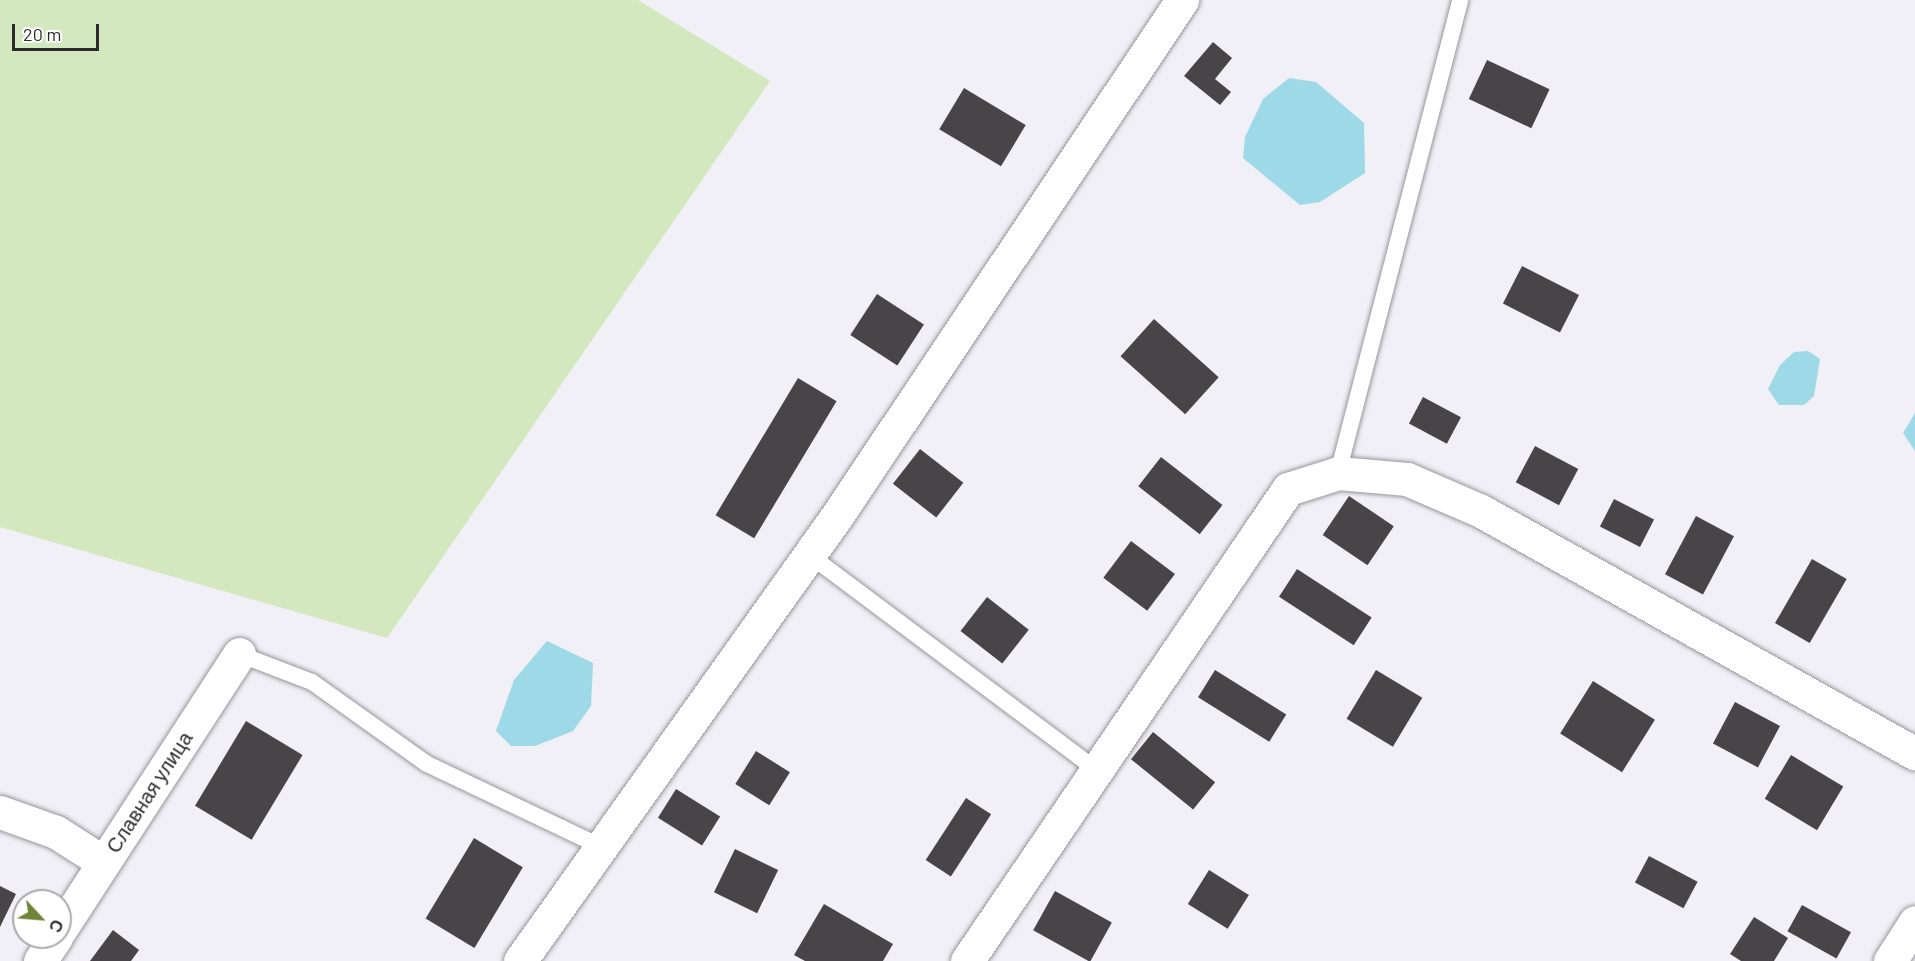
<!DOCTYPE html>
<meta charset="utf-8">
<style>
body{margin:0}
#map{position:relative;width:1915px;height:961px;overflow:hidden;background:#f0f0f6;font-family:Barlow,sans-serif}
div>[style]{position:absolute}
.green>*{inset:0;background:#d3e8be}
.water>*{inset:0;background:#9ed9e7}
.building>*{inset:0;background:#484549;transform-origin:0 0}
.roads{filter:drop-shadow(0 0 2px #96979c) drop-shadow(0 0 2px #96979c)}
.service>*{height:16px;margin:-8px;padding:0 8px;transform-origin:8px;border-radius:8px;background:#fff}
.minor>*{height:33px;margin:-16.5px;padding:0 16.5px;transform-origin:16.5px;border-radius:16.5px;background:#fff}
span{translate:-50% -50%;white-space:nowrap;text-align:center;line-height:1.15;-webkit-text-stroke:6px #fff;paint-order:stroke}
.street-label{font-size:20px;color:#2b2b2d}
.north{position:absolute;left:12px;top:889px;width:60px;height:60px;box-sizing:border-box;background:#fff;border:2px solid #aaaaab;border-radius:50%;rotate:116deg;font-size:16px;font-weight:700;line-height:24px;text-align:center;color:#2b2b2d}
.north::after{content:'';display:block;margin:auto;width:21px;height:27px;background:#6f8436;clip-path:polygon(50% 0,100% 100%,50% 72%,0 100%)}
.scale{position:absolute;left:12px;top:24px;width:87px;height:27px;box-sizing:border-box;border:3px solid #2b2b2d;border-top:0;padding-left:8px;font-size:18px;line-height:21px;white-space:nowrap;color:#2b2b2d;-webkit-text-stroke:4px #fff;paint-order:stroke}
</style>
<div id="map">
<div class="green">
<i style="clip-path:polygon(0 0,638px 0,770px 81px,387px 638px,0 527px)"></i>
</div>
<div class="water">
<i style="clip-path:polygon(1289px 78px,1316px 82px,1364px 123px,1365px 173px,1320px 202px,1300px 205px,1243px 158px,1245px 137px,1263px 99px)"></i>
<i style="clip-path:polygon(1808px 351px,1820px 359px,1814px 396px,1804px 405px,1779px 405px,1768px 389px,1780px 365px,1794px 352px)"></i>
<i style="clip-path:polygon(1915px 413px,1915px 451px,1903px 433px)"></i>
<i style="clip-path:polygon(547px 641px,593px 663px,591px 706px,573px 731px,535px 746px,511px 746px,496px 731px,514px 680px)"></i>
</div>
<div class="building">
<i style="clip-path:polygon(1213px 42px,1232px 58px,1215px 79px,1231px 92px,1220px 105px,1184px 76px)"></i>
<i style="left:1487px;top:60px;width:69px;height:43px;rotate:25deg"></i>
<i style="left:964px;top:88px;width:72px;height:48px;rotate:31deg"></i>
<i style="left:1522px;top:266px;width:64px;height:42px;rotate:27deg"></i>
<i style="left:877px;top:294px;width:56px;height:49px;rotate:33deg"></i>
<i style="left:1154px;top:319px;width:87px;height:50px;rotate:42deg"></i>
<i style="left:798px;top:378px;width:45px;height:160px;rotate:31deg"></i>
<i style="left:1423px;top:397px;width:43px;height:30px;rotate:28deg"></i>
<i style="left:1535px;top:446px;width:49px;height:41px;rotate:28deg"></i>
<i style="left:920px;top:449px;width:55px;height:44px;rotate:38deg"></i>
<i style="left:1161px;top:457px;width:78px;height:37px;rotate:38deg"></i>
<i style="left:1349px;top:496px;width:54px;height:47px;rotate:34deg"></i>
<i style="left:1614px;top:499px;width:45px;height:31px;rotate:27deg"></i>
<i style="left:1696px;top:516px;width:43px;height:66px;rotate:28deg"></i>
<i style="left:1131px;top:541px;width:55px;height:46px;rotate:37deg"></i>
<i style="left:1812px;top:559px;width:40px;height:74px;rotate:30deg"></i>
<i style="left:1297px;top:569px;width:89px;height:33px;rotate:33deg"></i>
<i style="left:987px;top:597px;width:53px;height:43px;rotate:38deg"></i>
<i style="left:1215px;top:670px;width:84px;height:32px;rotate:32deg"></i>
<i style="left:1376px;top:670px;width:54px;height:57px;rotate:31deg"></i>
<i style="left:1593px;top:681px;width:73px;height:62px;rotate:32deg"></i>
<i style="left:1735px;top:702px;width:51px;height:47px;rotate:28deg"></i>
<i style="left:246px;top:721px;width:66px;height:99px;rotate:31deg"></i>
<i style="left:1153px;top:732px;width:80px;height:35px;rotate:39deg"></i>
<i style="left:756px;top:751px;width:40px;height:39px;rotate:32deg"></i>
<i style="left:1791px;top:755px;width:61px;height:51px;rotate:31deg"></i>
<i style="left:676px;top:789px;width:52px;height:34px;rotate:32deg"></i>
<i style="left:966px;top:798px;width:30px;height:74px;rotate:33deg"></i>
<i style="left:474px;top:838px;width:57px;height:94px;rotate:31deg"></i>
<i style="left:735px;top:849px;width:48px;height:48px;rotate:26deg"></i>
<i style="left:1649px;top:856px;width:55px;height:30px;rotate:28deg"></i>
<i style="left:1209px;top:870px;width:47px;height:40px;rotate:32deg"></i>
<i style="clip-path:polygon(0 886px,16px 894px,0 927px)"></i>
<i style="left:1055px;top:891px;width:65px;height:45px;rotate:29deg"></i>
<i style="clip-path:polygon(824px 904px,893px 944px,883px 961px,805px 961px,794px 955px)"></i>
<i style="left:1802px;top:905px;width:56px;height:30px;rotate:29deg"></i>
<i style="clip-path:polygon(1754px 917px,1788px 938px,1774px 961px,1741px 961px,1730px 954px)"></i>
<i style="clip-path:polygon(113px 930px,139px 950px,131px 961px,90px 961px)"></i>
</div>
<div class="roads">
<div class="service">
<i style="left:1338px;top:473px;width:488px;rotate:-75.5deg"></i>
<i style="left:808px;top:554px;width:359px;rotate:36.8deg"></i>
<i style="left:239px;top:654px;width:78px;rotate:21deg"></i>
<i style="left:312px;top:682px;width:141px;rotate:35.5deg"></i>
<i style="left:427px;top:764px;width:196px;rotate:25.4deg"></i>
</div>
<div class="minor">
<i style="left:0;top:812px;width:59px;rotate:19.7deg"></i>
<i style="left:56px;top:832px;width:56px;rotate:32.6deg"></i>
<i style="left:60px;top:930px;width:329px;rotate:-57deg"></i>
<i style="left:40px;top:961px;width:29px;rotate:-56deg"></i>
<i style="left:520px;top:961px;width:546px;rotate:-54.54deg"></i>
<i style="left:837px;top:516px;width:621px;rotate:-56.23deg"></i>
<i style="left:967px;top:961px;width:571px;rotate:-55.78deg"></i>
<i style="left:1288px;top:489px;width:52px;rotate:-17.7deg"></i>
<i style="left:1338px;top:473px;width:69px;rotate:5deg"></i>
<i style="left:1407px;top:479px;width:81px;rotate:23.4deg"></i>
<i style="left:1481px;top:511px;width:497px;rotate:29.2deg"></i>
<i style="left:1890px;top:961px;width:46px;rotate:-57.3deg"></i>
</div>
</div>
<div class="street-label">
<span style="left:149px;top:792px;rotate:-57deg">Славная улица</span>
</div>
<div class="north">С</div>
<div class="scale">20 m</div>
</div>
